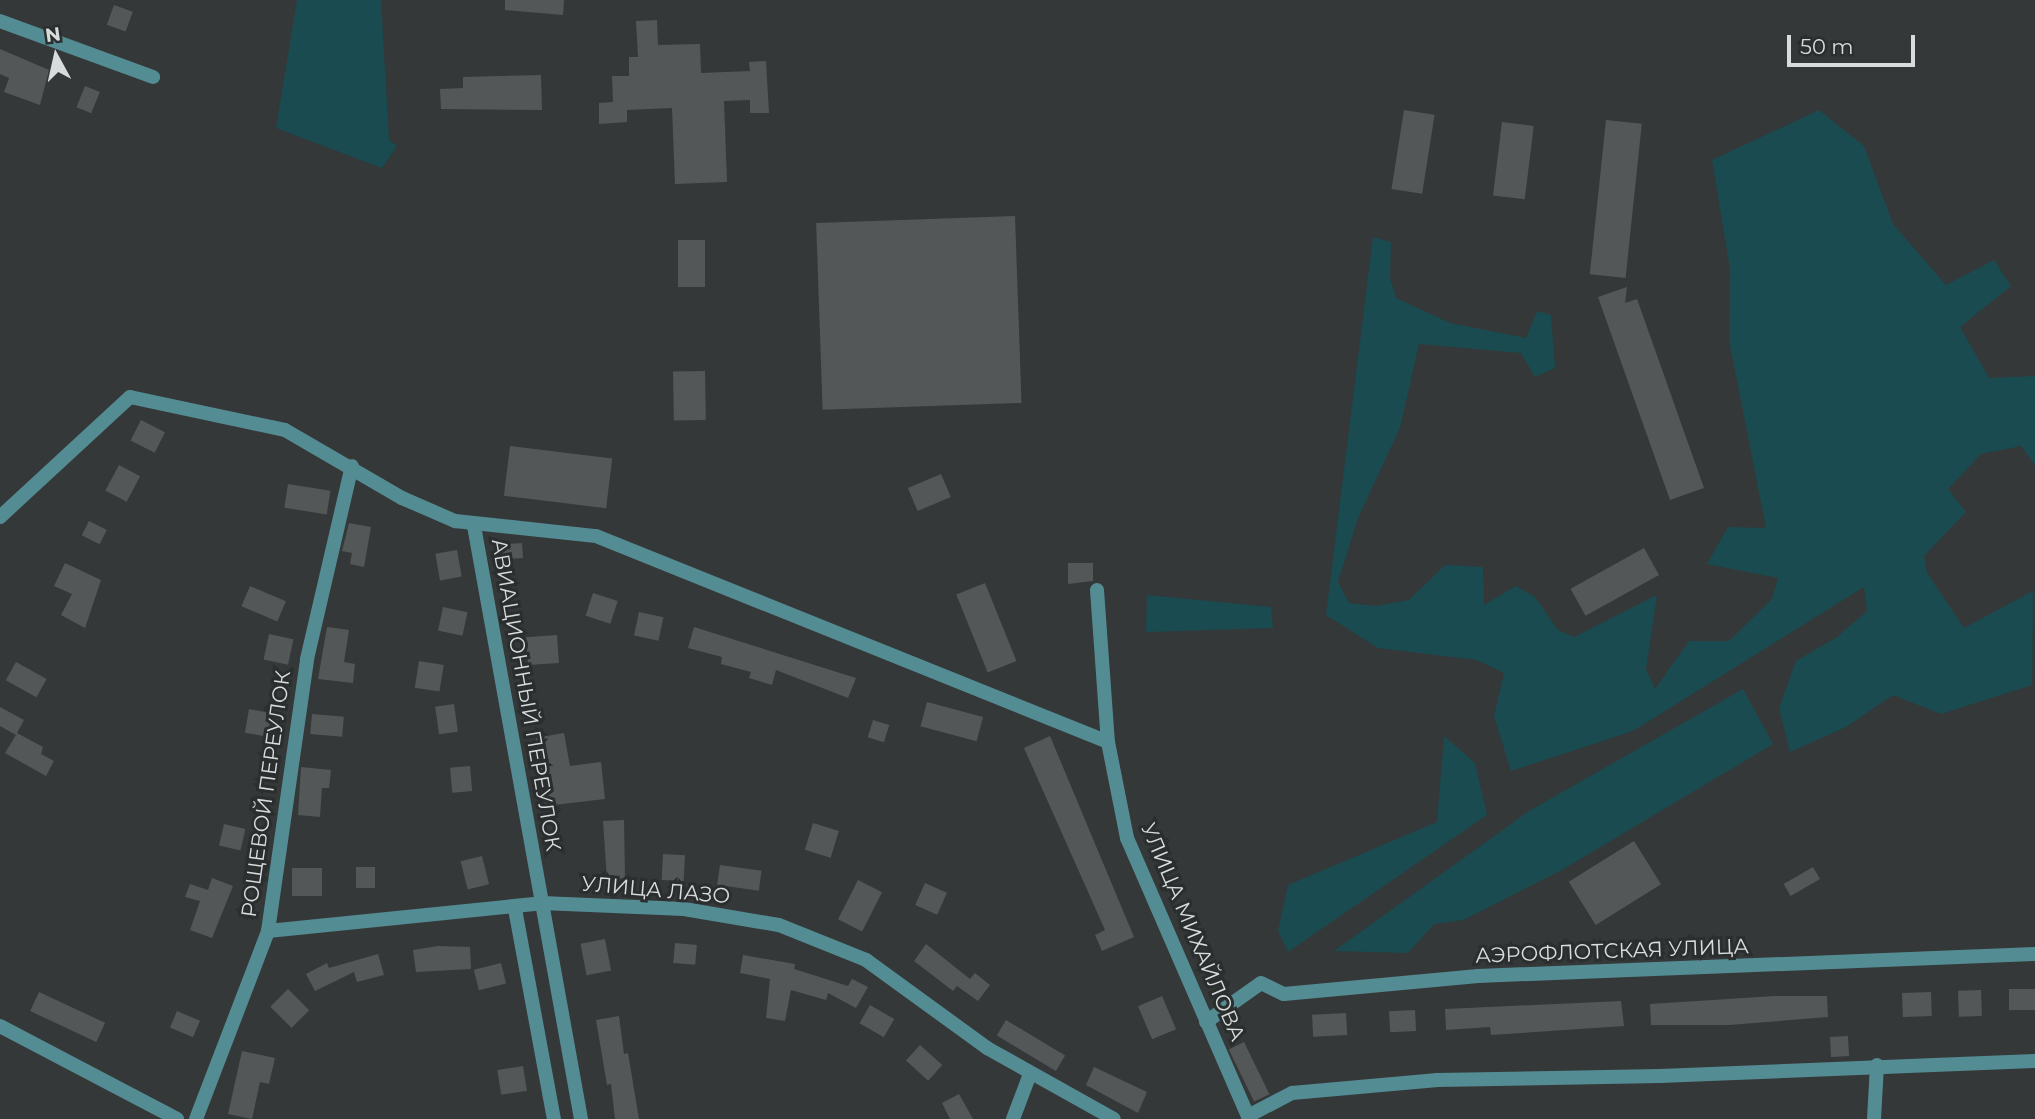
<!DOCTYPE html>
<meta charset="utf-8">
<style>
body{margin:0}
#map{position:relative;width:2035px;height:1119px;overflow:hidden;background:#353838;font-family:Montserrat,sans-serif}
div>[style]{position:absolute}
.green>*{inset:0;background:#194b51}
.building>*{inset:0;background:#535757;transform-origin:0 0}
.minor>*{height:14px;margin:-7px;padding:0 7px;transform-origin:7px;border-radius:7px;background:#548c94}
span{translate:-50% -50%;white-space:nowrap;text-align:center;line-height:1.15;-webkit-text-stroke:6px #2b2e2e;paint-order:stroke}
.street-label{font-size:21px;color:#d9dcdc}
.north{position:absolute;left:21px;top:21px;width:70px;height:70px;-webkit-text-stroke:5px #2b2e2e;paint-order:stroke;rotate:352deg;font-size:19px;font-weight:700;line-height:28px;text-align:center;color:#d9dcdc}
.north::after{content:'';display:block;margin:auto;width:24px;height:32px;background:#d9dcdc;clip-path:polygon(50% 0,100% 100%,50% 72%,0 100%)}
.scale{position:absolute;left:1787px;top:35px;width:128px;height:32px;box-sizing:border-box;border:4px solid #d9dcdc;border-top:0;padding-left:9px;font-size:21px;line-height:24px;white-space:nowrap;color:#d9dcdc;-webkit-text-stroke:5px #2b2e2e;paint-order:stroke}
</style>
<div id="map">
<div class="green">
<i style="clip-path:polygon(297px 0,381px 0,389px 140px,397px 146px,382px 168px,276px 128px)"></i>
<i style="clip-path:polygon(1819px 110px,1864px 146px,1893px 224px,1946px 285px,1994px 260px,2011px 286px,1960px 327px,1989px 378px,2035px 376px,2035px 465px,2021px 446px,1981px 454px,1948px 489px,1966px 512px,1924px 556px,1927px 573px,1964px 628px,2033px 591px,2032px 685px,1941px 714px,1893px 695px,1846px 727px,1790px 752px,1779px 708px,1796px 661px,1837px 637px,1867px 611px,1864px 587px,1633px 731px,1511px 771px,1494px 716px,1504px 673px,1477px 660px,1378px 648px,1326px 615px,1373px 237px,1391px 242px,1390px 278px,1396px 298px,1450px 323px,1526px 338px,1537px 311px,1551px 315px,1555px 368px,1535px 377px,1521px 353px,1419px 344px,1400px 428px,1358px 518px,1338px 582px,1349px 603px,1376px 606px,1409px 600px,1445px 565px,1483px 567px,1484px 605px,1516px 586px,1535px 597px,1558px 630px,1574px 637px,1657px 595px,1646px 669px,1655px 689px,1689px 641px,1729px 641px,1772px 599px,1778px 578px,1707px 564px,1728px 527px,1766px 528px,1729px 340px,1730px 269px,1712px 160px)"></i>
<i style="clip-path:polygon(1147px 595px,1271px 607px,1273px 628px,1146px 632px)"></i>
<i style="clip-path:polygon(1743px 689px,1773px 744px,1562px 870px,1463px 920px,1434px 924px,1408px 953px,1334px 951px,1529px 811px)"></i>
<i style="clip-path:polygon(1444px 736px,1475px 763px,1487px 815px,1288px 952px,1278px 931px,1288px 885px,1437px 822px)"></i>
</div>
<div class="building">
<i style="clip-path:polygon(505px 0,564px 0,563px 15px,505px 10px)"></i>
<i style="left:114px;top:5px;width:20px;height:21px;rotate:20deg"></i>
<i style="clip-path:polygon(657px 20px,658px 45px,700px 44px,701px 73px,750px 71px,749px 62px,766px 61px,769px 113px,750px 113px,750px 100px,724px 101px,727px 182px,675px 184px,672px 108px,627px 110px,627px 122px,599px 124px,599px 103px,613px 102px,612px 76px,629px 76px,629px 57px,638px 57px,636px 21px)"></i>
<i style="clip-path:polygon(0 49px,49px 70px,40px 105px,4px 92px,9px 78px,0 74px)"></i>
<i style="clip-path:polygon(541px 75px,542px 110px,441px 109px,440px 89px,463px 88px,463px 77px)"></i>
<i style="left:85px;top:86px;width:16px;height:23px;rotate:22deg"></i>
<i style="left:1404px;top:110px;width:31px;height:80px;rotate:9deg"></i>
<i style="left:1606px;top:120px;width:36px;height:155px;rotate:6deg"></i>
<i style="left:1502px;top:122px;width:32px;height:74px;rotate:7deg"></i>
<i style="left:1015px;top:216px;width:187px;height:199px;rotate:88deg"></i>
<i style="left:678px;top:240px;width:27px;height:47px"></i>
<i style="clip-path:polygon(1627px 287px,1625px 303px,1637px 299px,1704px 488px,1670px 500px,1598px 297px)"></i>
<i style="left:705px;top:371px;width:49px;height:32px;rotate:89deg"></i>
<i style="left:141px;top:420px;width:27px;height:23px;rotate:27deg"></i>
<i style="left:510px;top:446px;width:103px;height:50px;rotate:7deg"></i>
<i style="left:119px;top:465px;width:24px;height:29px;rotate:28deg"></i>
<i style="left:941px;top:474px;width:25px;height:36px;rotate:67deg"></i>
<i style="left:288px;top:484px;width:43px;height:24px;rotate:9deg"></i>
<i style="left:89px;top:521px;width:20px;height:16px;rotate:27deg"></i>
<i style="clip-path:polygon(349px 523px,371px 527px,364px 567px,350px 564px,352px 553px,342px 551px)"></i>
<i style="left:522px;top:543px;width:15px;height:20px;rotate:86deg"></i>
<i style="left:1644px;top:548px;width:31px;height:84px;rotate:61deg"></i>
<i style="left:457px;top:550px;width:27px;height:22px;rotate:80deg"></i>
<i style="clip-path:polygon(65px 563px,101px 580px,85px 628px,61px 615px,72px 594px,54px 586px)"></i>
<i style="clip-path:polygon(1068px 563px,1093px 563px,1093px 581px,1068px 584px)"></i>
<i style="left:985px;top:583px;width:84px;height:31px;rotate:68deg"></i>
<i style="left:250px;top:586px;width:39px;height:22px;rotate:23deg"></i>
<i style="left:593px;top:593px;width:26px;height:24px;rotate:18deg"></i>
<i style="left:443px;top:607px;width:25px;height:24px;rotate:12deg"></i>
<i style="left:639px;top:612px;width:25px;height:24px;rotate:12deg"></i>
<i style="clip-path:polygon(327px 627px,349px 630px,344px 662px,355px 664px,353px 683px,318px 679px)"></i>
<i style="clip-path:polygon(694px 627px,856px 678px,848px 698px,776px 670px,772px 685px,749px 678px,751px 672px,721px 664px,722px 657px,688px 648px)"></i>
<i style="left:269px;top:634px;width:25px;height:26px;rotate:12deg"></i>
<i style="left:557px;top:635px;width:28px;height:31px;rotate:86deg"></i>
<i style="left:419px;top:661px;width:25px;height:27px;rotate:9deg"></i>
<i style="left:16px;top:662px;width:35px;height:21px;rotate:29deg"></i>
<i style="left:927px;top:702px;width:58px;height:25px;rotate:15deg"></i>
<i style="left:454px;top:704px;width:28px;height:19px;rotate:82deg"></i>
<i style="clip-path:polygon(0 707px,24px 720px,17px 733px,43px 747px,41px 754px,54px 761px,46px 776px,5px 753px,16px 735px,0 726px)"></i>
<i style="left:249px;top:709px;width:23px;height:24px;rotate:10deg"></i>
<i style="left:312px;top:714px;width:32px;height:20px;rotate:5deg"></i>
<i style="left:873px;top:720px;width:17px;height:18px;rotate:17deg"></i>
<i style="clip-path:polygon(564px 733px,570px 766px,601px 762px,605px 799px,545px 806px,536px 738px)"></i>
<i style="clip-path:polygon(1050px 736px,1134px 937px,1102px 951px,1095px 935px,1105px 930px,1024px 748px)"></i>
<i style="left:470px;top:766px;width:25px;height:20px;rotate:85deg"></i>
<i style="clip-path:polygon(301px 767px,331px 770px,329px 788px,322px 788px,320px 817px,298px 815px)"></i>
<i style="clip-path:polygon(624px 820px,625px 878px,607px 880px,603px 821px)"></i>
<i style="left:813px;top:823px;width:27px;height:28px;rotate:17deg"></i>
<i style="left:224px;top:824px;width:22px;height:22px;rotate:13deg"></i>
<i style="left:1634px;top:841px;width:51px;height:77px;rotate:58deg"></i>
<i style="left:663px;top:854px;width:22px;height:26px;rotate:3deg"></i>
<i style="left:482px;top:856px;width:29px;height:22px;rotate:76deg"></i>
<i style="left:720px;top:865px;width:42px;height:20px;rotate:8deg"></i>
<i style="left:356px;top:867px;width:19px;height:21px"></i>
<i style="left:1813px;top:867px;width:14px;height:34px;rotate:60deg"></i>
<i style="left:292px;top:868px;width:30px;height:28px"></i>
<i style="clip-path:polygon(212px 878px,233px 886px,212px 938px,190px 930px,200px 901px,185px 897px,190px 884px,208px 890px)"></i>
<i style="left:858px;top:880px;width:27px;height:44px;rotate:27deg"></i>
<i style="left:925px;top:883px;width:24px;height:24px;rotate:24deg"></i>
<i style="left:605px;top:939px;width:32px;height:25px;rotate:79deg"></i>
<i style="left:675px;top:943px;width:22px;height:20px;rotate:5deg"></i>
<i style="clip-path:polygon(926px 944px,970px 979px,975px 973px,990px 985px,978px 1001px,957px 986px,953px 991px,914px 961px)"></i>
<i style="clip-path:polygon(438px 946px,470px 947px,471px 969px,416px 972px,413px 950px)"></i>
<i style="clip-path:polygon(378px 954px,384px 975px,357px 982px,354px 972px,315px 991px,306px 974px,327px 963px,329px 968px)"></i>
<i style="clip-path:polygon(743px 955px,795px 964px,794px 969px,848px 986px,852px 979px,868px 987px,856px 1008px,828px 993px,826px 1000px,791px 990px,785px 1021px,766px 1018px,770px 979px,740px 973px)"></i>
<i style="left:501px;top:963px;width:21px;height:28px;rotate:76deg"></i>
<i style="left:288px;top:989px;width:30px;height:25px;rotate:45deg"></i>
<i style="left:2035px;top:989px;width:21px;height:26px;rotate:90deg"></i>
<i style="left:1981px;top:990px;width:26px;height:23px;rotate:88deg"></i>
<i style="left:39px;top:992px;width:73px;height:21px;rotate:25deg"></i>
<i style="left:1931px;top:992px;width:24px;height:29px;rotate:88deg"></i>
<i style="left:1162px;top:996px;width:36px;height:26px;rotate:67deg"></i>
<i style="clip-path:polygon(1775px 996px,1827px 996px,1828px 1017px,1729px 1025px,1651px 1025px,1650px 1004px)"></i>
<i style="clip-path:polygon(1621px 1001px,1624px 1026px,1491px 1035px,1490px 1027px,1446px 1030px,1445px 1009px)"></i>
<i style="left:870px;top:1005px;width:28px;height:21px;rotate:30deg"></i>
<i style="left:1415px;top:1010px;width:21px;height:26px;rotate:87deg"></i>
<i style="left:177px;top:1011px;width:25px;height:18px;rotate:23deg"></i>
<i style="left:1346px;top:1013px;width:22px;height:34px;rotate:87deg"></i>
<i style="clip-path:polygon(619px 1016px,624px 1054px,628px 1053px,639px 1119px,615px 1119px,611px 1084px,607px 1085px,596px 1020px)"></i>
<i style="left:1006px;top:1020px;width:69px;height:18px;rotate:31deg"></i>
<i style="left:1848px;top:1036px;width:20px;height:18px;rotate:87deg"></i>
<i style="left:1244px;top:1042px;width:58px;height:17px;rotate:64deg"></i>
<i style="left:920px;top:1045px;width:30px;height:21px;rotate:42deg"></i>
<i style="clip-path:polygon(242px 1051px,275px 1058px,269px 1084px,260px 1082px,252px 1119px,228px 1114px)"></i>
<i style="left:523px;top:1066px;width:25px;height:26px;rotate:81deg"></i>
<i style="clip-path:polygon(1094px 1067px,1147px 1092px,1138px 1113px,1086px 1085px)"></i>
<i style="clip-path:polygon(959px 1094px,973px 1119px,950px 1119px,942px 1103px)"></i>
</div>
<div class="minor">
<i style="left:0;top:21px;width:163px;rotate:20.1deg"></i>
<i style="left:0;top:517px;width:177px;rotate:-42.7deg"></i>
<i style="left:130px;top:397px;width:158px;rotate:12deg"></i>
<i style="left:285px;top:430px;width:135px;rotate:30.2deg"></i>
<i style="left:402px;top:498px;width:58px;rotate:23.5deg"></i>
<i style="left:455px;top:521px;width:142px;rotate:6.1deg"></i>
<i style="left:596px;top:536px;width:552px;rotate:21.92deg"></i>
<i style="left:474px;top:526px;width:603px;rotate:79.77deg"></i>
<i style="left:1097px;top:590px;width:152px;rotate:85.9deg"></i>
<i style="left:1108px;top:742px;width:98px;rotate:78.8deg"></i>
<i style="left:1127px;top:838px;width:306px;rotate:66.5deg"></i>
<i style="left:515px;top:909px;width:214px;rotate:79.5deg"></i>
<i style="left:268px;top:931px;width:275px;rotate:-5.8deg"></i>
<i style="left:542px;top:903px;width:142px;rotate:2.4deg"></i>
<i style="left:684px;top:909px;width:96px;rotate:9.6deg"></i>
<i style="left:779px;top:925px;width:94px;rotate:21.9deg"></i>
<i style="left:866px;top:960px;width:150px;rotate:36deg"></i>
<i style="left:987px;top:1048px;width:145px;rotate:29.2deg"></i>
<i style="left:1206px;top:1022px;width:67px;rotate:-35.3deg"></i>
<i style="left:1261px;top:983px;width:25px;rotate:26deg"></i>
<i style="left:1284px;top:994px;width:195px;rotate:-5.3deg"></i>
<i style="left:1478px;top:976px;width:557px;rotate:-2.26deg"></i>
<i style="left:0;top:1026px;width:200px;rotate:27.7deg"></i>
<i style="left:1248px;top:1116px;width:50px;rotate:-27.6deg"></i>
<i style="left:1292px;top:1093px;width:146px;rotate:-5.1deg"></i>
<i style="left:1437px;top:1080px;width:223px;rotate:-1deg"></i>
<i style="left:1660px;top:1076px;width:375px;rotate:-2.3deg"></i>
<i style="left:196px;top:1119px;width:201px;rotate:-69deg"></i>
<i style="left:268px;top:931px;width:275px;rotate:-81.8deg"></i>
<i style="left:307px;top:659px;width:198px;rotate:-76.9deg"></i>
<i style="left:1013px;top:1119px;width:48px;rotate:-69.3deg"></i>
<i style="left:1874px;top:1119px;width:54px;rotate:-86.8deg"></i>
</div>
<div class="street-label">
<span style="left:526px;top:695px;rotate:80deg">АВИАЦИОННЫЙ ПЕРЕУЛОК</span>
<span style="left:266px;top:794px;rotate:-82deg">РОЩЕВОЙ ПЕРЕУЛОК</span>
<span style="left:656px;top:890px;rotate:5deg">УЛИЦА ЛАЗО</span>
<span style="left:1193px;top:932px;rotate:67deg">УЛИЦА МИХАЙЛОВА</span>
<span style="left:1612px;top:951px;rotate:-2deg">АЭРОФЛОТСКАЯ УЛИЦА</span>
</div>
<div class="north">N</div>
<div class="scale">50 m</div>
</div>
